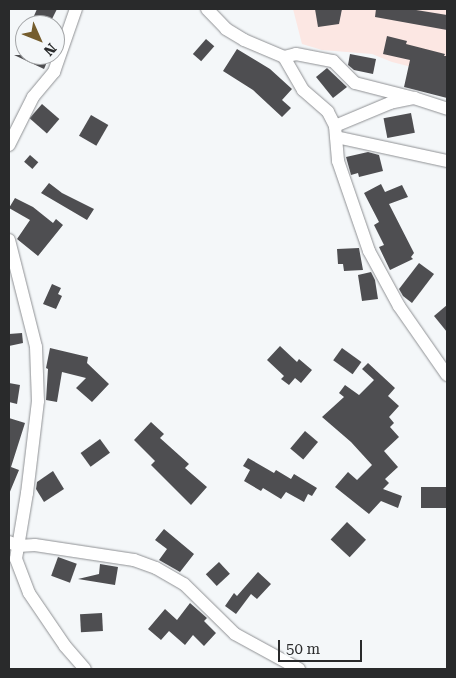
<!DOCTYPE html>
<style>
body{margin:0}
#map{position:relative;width:456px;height:678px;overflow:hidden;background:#f4f7f9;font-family:"Roboto Serif",serif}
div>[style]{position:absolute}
.education>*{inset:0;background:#fce7e3}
.building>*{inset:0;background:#4e4e51;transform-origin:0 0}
.roads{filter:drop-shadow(0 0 1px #8f9194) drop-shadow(0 0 1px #8f9194)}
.minor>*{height:12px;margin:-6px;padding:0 6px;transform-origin:6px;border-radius:6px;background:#fff}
span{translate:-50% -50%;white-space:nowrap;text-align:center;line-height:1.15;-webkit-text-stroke:5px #f4f7f9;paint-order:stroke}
.frame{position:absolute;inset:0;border:10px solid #292a2b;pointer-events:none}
.north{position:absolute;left:15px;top:15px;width:50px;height:50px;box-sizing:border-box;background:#f4f7f9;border:1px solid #a3a5a7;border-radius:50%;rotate:134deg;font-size:14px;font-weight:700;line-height:20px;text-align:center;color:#292a2b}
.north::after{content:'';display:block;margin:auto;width:18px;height:22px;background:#755d2d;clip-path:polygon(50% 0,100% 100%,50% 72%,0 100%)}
.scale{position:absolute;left:278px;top:640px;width:84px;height:22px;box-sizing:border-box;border:2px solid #292a2b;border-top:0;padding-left:6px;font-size:15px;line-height:18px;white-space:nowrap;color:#292a2b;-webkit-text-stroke:4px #f4f7f9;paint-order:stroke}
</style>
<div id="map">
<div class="education">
<i style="clip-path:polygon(293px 9px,447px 9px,447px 76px,392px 62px,372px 54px,322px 50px,302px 44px)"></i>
</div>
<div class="building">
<i style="clip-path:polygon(37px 9px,57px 9px,49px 25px,30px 25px)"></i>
<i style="clip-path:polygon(315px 9px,342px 9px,339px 24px,318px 27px)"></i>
<i style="clip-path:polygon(376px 9px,410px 9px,447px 15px,447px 30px,375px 17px)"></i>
<i style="clip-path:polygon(387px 36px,407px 41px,406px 44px,445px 54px,444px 56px,447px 56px,447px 98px,404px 87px,410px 60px,383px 54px)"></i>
<i style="left:206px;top:39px;width:11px;height:20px;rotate:41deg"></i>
<i style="clip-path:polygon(237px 49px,270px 69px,292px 89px,282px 100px,291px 108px,282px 117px,253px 90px,223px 71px)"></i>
<i style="clip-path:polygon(350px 54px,376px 59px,373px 74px,354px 70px,348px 65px)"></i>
<i style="clip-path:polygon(14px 55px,50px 55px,44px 69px)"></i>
<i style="clip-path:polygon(327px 68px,347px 87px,333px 98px,316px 77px)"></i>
<i style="left:42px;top:104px;width:23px;height:19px;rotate:41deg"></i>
<i style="left:411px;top:113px;width:20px;height:28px;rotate:79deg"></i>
<i style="left:91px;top:115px;width:20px;height:24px;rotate:30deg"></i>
<i style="clip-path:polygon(368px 152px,379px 155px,383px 171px,359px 177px,358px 173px,351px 175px,346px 157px)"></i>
<i style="left:30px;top:155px;width:11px;height:9px;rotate:41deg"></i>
<i style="clip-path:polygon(49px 183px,62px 193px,94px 209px,87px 220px,41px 193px)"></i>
<i style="clip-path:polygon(381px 184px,385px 192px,402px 185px,408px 197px,389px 204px,414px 253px,411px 257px,413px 259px,390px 270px,379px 247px,384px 245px,374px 225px,379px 222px,364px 193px)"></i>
<i style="clip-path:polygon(15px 198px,33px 207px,53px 223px,56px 219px,63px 225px,38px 256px,17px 239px,30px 220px,9px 208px)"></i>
<i style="clip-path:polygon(359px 248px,363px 270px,344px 271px,343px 264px,338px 264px,337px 249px)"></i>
<i style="clip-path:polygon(419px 263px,434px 274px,412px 303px,403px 296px,399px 289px)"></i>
<i style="clip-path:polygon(371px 272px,375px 280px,378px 299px,362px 301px,358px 275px)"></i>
<i style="clip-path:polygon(52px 284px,61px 288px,58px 294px,62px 296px,56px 309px,43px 304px)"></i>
<i style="clip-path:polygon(447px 305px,447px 332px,434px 316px)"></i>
<i style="clip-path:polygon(22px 333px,23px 343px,9px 346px,9px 334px)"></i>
<i style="clip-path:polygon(280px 346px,297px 362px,299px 359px,312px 370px,301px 383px,295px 378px,289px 385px,281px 379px,284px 376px,267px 360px)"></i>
<i style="clip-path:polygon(50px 348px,88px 357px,87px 363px,109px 384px,92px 402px,76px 388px,86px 378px,62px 372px,57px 402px,46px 400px,48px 369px,46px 368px)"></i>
<i style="left:342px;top:348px;width:24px;height:15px;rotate:36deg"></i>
<i style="clip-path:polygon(368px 363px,395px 388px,388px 396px,399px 406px,389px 417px,394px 423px,390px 427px,399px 437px,384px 451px,398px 467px,385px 479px,389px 483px,383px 489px,402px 496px,398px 508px,381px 501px,369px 514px,335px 487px,348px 472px,357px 480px,372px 465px,351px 442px,322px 417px,344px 397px,339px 393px,345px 385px,359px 395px,374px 380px,362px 369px)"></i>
<i style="clip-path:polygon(9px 383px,20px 385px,17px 404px,9px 402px)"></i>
<i style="clip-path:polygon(9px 418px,25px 423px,11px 467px,19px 470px,9px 494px)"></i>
<i style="clip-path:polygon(151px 422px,164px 434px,160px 438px,189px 464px,185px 468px,207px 487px,191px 505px,151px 465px,155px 461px,134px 440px)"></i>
<i style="left:305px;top:431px;width:17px;height:23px;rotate:40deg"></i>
<i style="left:100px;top:439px;width:17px;height:24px;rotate:54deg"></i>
<i style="clip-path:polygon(248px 458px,274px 473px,276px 470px,291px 479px,294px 474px,317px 488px,312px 496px,308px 494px,304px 502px,286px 492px,281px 499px,263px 488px,261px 491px,244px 481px,250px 470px,243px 466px)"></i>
<i style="clip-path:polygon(53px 471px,64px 489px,44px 502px,36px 489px,37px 482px)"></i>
<i style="left:421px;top:487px;width:26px;height:21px"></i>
<i style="left:347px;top:522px;width:26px;height:24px;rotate:43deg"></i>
<i style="clip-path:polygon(164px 529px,194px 554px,180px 572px,159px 560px,167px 549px,155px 540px)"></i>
<i style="left:58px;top:557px;width:20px;height:20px;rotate:20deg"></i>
<i style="left:219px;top:562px;width:16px;height:18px;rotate:47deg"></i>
<i style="clip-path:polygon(100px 564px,118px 567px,115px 585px,78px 579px,99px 574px)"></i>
<i style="clip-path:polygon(258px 572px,271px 584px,257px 599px,251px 594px,236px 614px,225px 606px,234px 593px,237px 596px)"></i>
<i style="clip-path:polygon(190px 603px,207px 618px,204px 621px,216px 633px,204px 646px,193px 635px,185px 645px,169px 631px,161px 640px,148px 629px,165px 609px,177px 620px)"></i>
<i style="left:102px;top:613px;width:18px;height:22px;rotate:87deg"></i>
</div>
<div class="roads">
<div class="minor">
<i style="left:207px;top:9px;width:28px;rotate:46deg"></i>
<i style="left:226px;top:29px;width:21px;rotate:31deg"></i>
<i style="left:244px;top:40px;width:43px;rotate:23deg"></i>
<i style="left:284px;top:57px;width:38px;rotate:60deg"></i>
<i style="left:303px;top:90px;width:33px;rotate:41deg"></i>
<i style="left:328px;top:112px;width:16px;rotate:63deg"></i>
<i style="left:335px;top:126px;width:35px;rotate:85deg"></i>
<i style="left:338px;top:161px;width:95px;rotate:71deg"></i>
<i style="left:369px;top:251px;width:63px;rotate:61.4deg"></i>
<i style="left:399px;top:306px;width:84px;rotate:55.2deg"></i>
<i style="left:284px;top:57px;width:12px;rotate:-14deg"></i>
<i style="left:296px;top:54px;width:38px;rotate:11deg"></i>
<i style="left:333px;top:61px;width:31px;rotate:45deg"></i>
<i style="left:355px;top:83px;width:61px;rotate:14.3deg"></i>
<i style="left:335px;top:126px;width:60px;rotate:-22.7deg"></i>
<i style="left:390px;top:103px;width:25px;rotate:-12deg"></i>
<i style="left:414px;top:98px;width:35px;rotate:18deg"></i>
<i style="left:336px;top:137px;width:114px;rotate:12.2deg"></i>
<i style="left:9px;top:145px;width:54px;rotate:-63.4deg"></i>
<i style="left:33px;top:97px;width:33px;rotate:-50deg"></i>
<i style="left:54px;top:72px;width:67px;rotate:-70.8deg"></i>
<i style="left:9px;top:240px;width:110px;rotate:75.8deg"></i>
<i style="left:36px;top:347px;width:54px;rotate:87.9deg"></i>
<i style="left:38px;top:401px;width:93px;rotate:96.8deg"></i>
<i style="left:27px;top:493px;width:67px;rotate:99.5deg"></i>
<i style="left:16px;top:559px;width:36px;rotate:69deg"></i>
<i style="left:29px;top:593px;width:64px;rotate:55.8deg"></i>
<i style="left:65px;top:646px;width:30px;rotate:49deg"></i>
<i style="left:9px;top:542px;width:10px;rotate:24deg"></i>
<i style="left:18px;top:546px;width:17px;rotate:-3deg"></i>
<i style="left:35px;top:545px;width:100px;rotate:8.6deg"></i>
<i style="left:134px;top:560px;width:23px;rotate:20deg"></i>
<i style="left:156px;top:568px;width:32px;rotate:30deg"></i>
<i style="left:184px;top:584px;width:71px;rotate:44.4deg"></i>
<i style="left:235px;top:634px;width:73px;rotate:28.7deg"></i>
</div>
</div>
<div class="frame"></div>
<div class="north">N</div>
<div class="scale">50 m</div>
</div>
